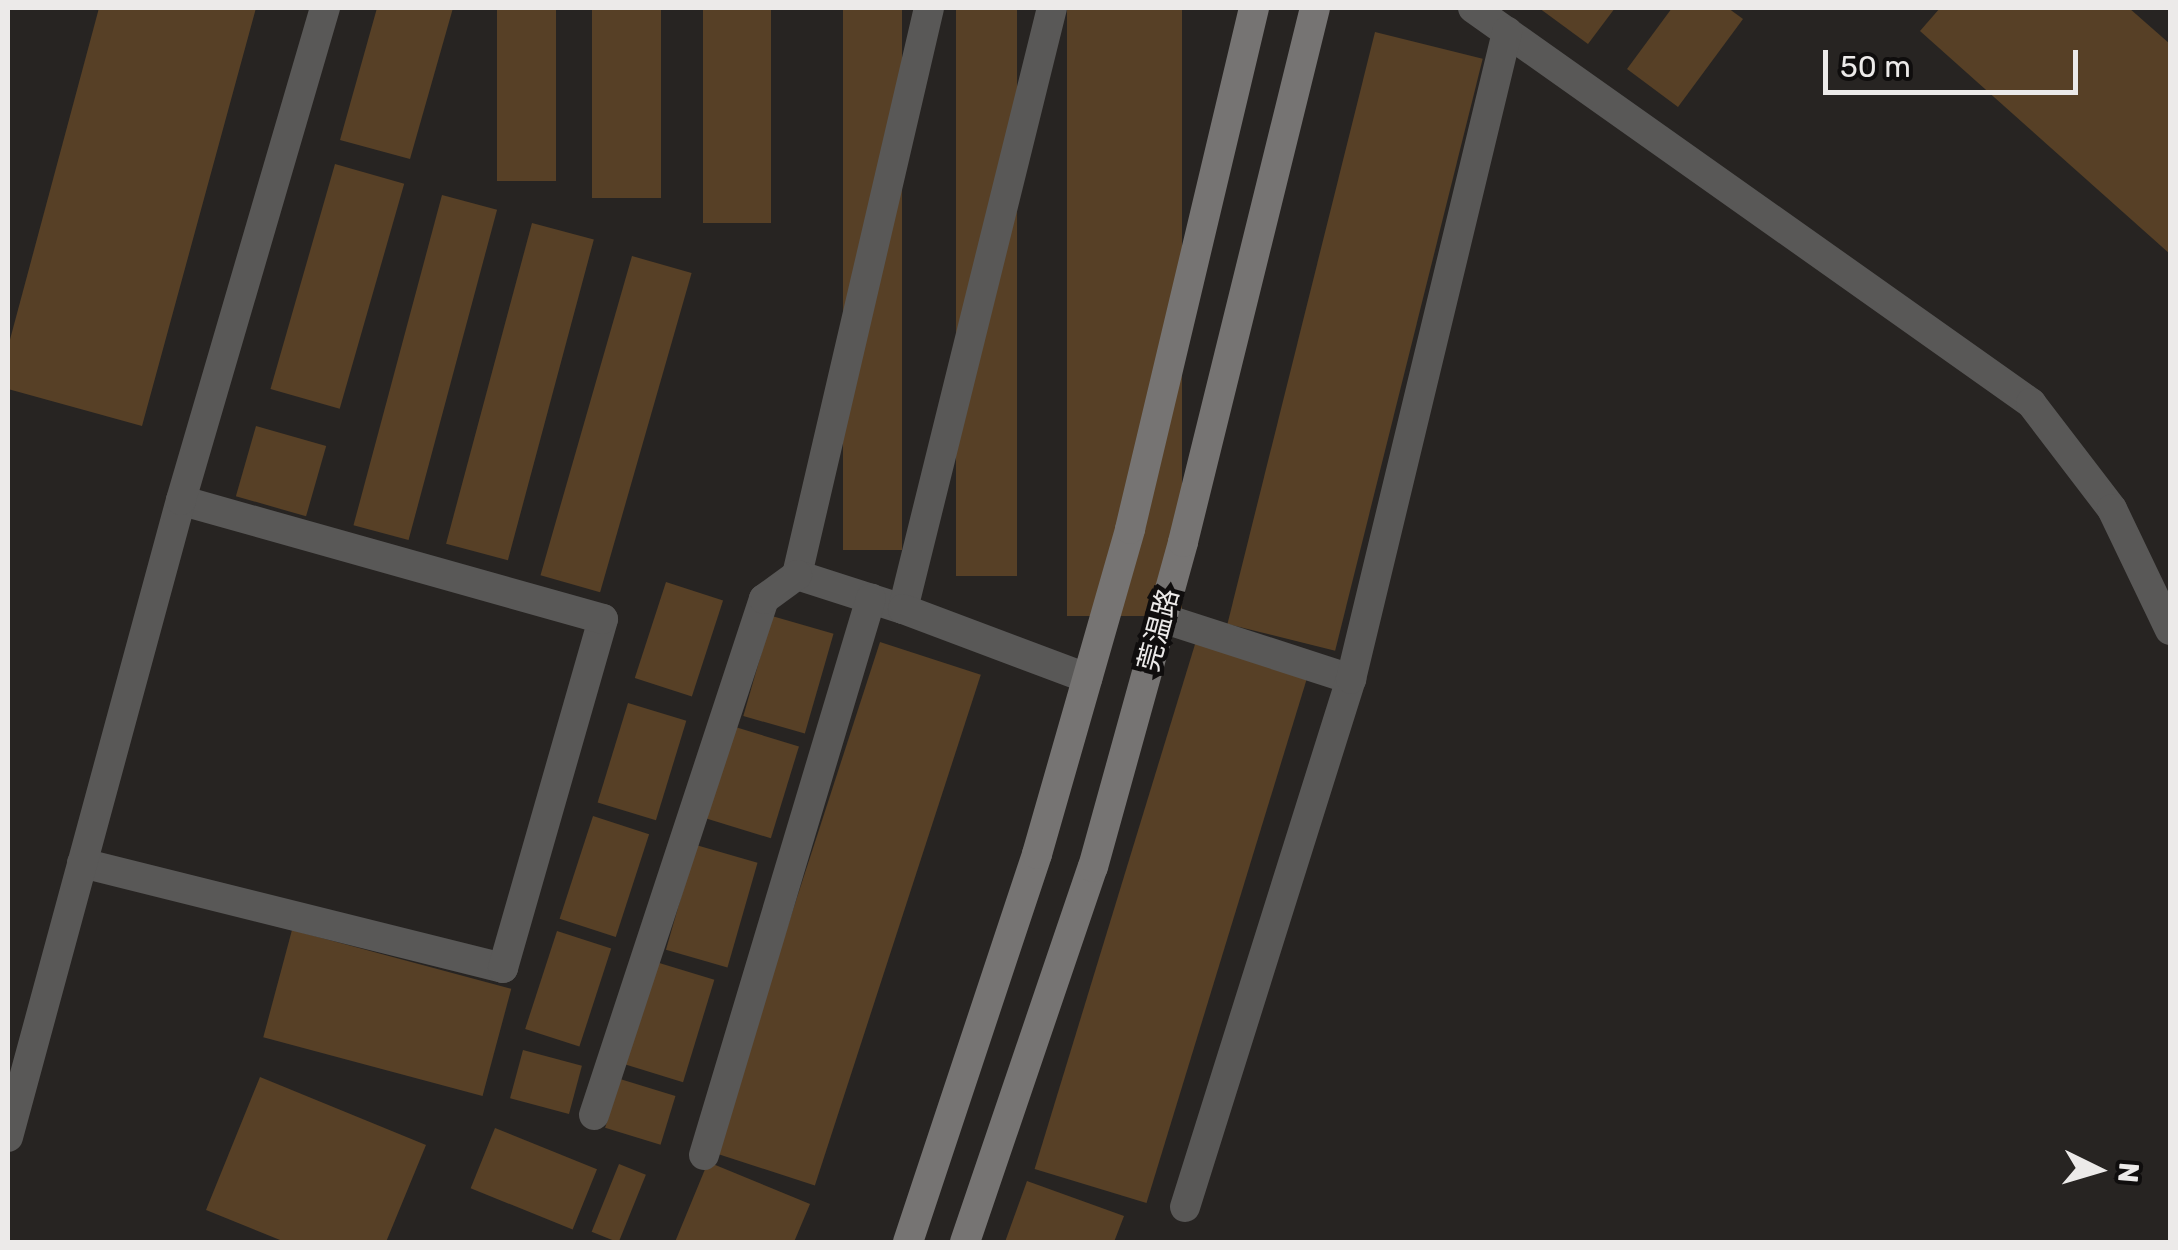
<!DOCTYPE html>
<meta charset="utf-8">
<style>
body{margin:0}
#map{position:relative;width:2178px;height:1250px;overflow:hidden;background:#272422;font-family:Rubik,"Noto Sans SC",sans-serif}
div>[style]{position:absolute}
.building>*{inset:0;background:#574026;transform-origin:0 0}
.street>*{height:30px;margin:-15px;padding:0 15px;transform-origin:15px;border-radius:15px;background:#595857}
.secondary>*{height:30px;margin:-15px;padding:0 15px;transform-origin:15px;border-radius:15px;background:#767473}
span{translate:-50% -50%;white-space:nowrap;text-align:center;line-height:1.15;-webkit-text-stroke:9px #0f0d0d;paint-order:stroke}
.street-label{font-size:28px;color:#eceae9}
.frame{position:absolute;inset:0;border:10px solid #eceae9;pointer-events:none}
.north{position:absolute;left:2048px;top:1120px;width:100px;height:100px;-webkit-text-stroke:8px #0f0d0d;paint-order:stroke;rotate:95deg;font-size:28px;font-weight:700;line-height:40px;text-align:center;color:#eceae9}
.north::after{content:'';display:block;margin:auto;width:35px;height:45px;background:#eceae9;clip-path:polygon(50% 0,100% 100%,50% 72%,0 100%)}
.scale{position:absolute;left:1823px;top:50px;width:255px;height:45px;box-sizing:border-box;border:5px solid #eceae9;border-top:0;padding-left:12px;font-size:30px;line-height:35px;white-space:nowrap;color:#eceae9;-webkit-text-stroke:8px #0f0d0d;paint-order:stroke}
</style>
<div id="map">
<div class="building">
<i style="clip-path:polygon(99px 8px,256px 8px,142px 426px,8px 389px,8px 347px)"></i>
<i style="clip-path:polygon(377px 8px,453px 8px,410px 159px,340px 140px)"></i>
<i style="left:497px;top:8px;width:59px;height:173px"></i>
<i style="left:592px;top:8px;width:69px;height:190px"></i>
<i style="left:703px;top:8px;width:68px;height:215px"></i>
<i style="left:843px;top:8px;width:59px;height:542px"></i>
<i style="left:956px;top:8px;width:61px;height:568px"></i>
<i style="left:1067px;top:8px;width:115px;height:608px"></i>
<i style="clip-path:polygon(1539px 8px,1615px 8px,1588px 44px)"></i>
<i style="clip-path:polygon(1672px 8px,1728px 8px,1743px 19px,1678px 107px,1627px 69px)"></i>
<i style="clip-path:polygon(1940px 8px,2129px 8px,2170px 44px,2170px 254px,1920px 31px)"></i>
<i style="left:1375px;top:32px;width:111px;height:610px;rotate:14deg"></i>
<i style="left:335px;top:164px;width:72px;height:234px;rotate:16deg"></i>
<i style="left:442px;top:195px;width:57px;height:342px;rotate:15deg"></i>
<i style="left:532px;top:223px;width:64px;height:332px;rotate:15deg"></i>
<i style="left:632px;top:256px;width:62px;height:332px;rotate:16deg"></i>
<i style="left:256px;top:426px;width:73px;height:73px;rotate:16deg"></i>
<i style="left:666px;top:582px;width:60px;height:101px;rotate:18deg"></i>
<i style="left:772px;top:616px;width:64px;height:104px;rotate:16deg"></i>
<i style="left:1196px;top:641px;width:117px;height:552px;rotate:17deg"></i>
<i style="left:880px;top:642px;width:106px;height:537px;rotate:18deg"></i>
<i style="left:628px;top:703px;width:61px;height:104px;rotate:17deg"></i>
<i style="left:732px;top:726px;width:70px;height:96px;rotate:17deg"></i>
<i style="left:593px;top:816px;width:59px;height:108px;rotate:18deg"></i>
<i style="left:696px;top:845px;width:64px;height:109px;rotate:16deg"></i>
<i style="left:292px;top:930px;width:227px;height:111px;rotate:15deg"></i>
<i style="left:557px;top:931px;width:57px;height:103px;rotate:18deg"></i>
<i style="left:656px;top:962px;width:61px;height:107px;rotate:17deg"></i>
<i style="left:523px;top:1050px;width:61px;height:50px;rotate:15deg"></i>
<i style="clip-path:polygon(260px 1077px,426px 1145px,386px 1242px,285px 1242px,206px 1210px)"></i>
<i style="left:620px;top:1079px;width:58px;height:51px;rotate:17deg"></i>
<i style="left:495px;top:1128px;width:110px;height:65px;rotate:22deg"></i>
<i style="clip-path:polygon(708px 1162px,810px 1204px,794px 1242px,675px 1242px)"></i>
<i style="left:619px;top:1164px;width:29px;height:73px;rotate:22deg"></i>
<i style="clip-path:polygon(1027px 1181px,1124px 1216px,1114px 1242px,1005px 1242px)"></i>
</div>
<div class="street">
<i style="left:929px;top:8px;width:582px;rotate:103.11deg"></i>
<i style="left:797px;top:575px;width:111px;rotate:17.8deg"></i>
<i style="left:903px;top:609px;width:619px;rotate:-76.08deg"></i>
<i style="left:1473px;top:8px;width:684px;rotate:35.29deg"></i>
<i style="left:2031px;top:403px;width:133px;rotate:52.6deg"></i>
<i style="left:2112px;top:509px;width:134px;rotate:64.4deg"></i>
<i style="left:903px;top:609px;width:197px;rotate:20.6deg"></i>
<i style="left:1162px;top:618px;width:199px;rotate:17.9deg"></i>
<i style="left:82px;top:863px;width:434px;rotate:14deg"></i>
<i style="left:503px;top:968px;width:363px;rotate:-74deg"></i>
<i style="left:603px;top:619px;width:438px;rotate:-164.3deg"></i>
<i style="left:594px;top:1115px;width:543px;rotate:-71.77deg"></i>
<i style="left:764px;top:599px;width:41px;rotate:-36deg"></i>
<i style="left:8px;top:1137px;width:660px;rotate:-74.81deg"></i>
<i style="left:181px;top:500px;width:513px;rotate:-73.69deg"></i>
<i style="left:704px;top:1155px;width:581px;rotate:-73.31deg"></i>
<i style="left:1185px;top:1207px;width:553px;rotate:-72.55deg"></i>
<i style="left:1351px;top:679px;width:666px;rotate:-76.44deg"></i>
</div>
<div class="secondary">
<i style="left:908px;top:1242px;width:409px;rotate:-71.6deg"></i>
<i style="left:1037px;top:854px;width:338px;rotate:-74deg"></i>
<i style="left:1130px;top:529px;width:536px;rotate:-76.61deg"></i>
<i style="left:965px;top:1242px;width:396px;rotate:-71.2deg"></i>
<i style="left:1093px;top:867px;width:337px;rotate:-74.5deg"></i>
<i style="left:1183px;top:542px;width:550px;rotate:-76.12deg"></i>
</div>
<div class="street-label">
<span style="left:1159px;top:630px;rotate:-75deg">莞温路</span>
</div>
<div class="frame"></div>
<div class="north">N</div>
<div class="scale">50 m</div>
</div>
